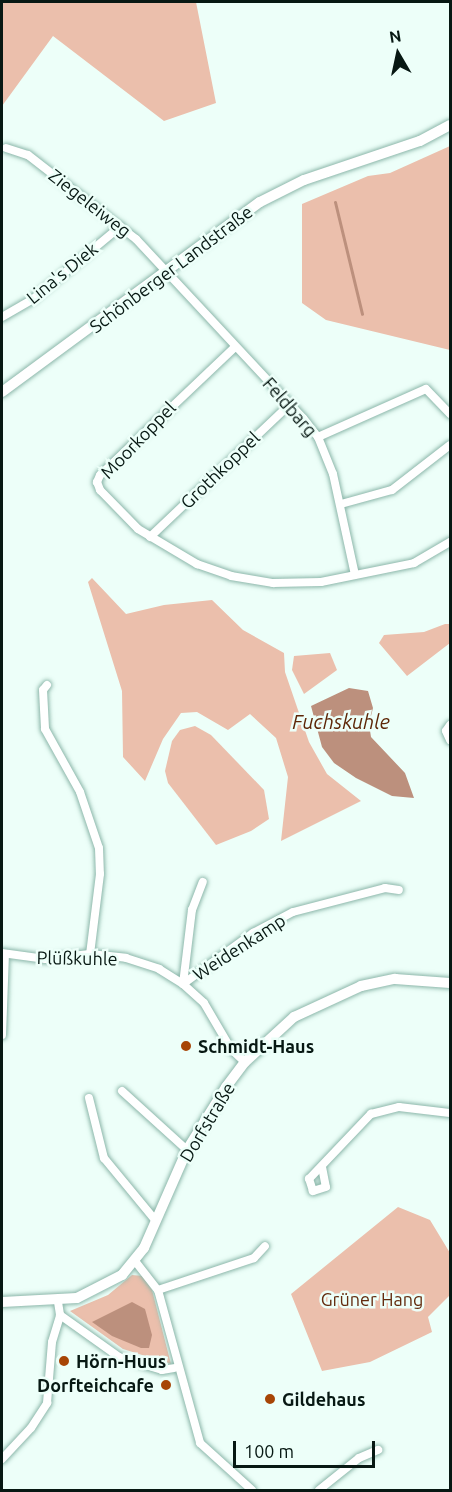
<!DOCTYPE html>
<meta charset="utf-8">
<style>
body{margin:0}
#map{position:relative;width:452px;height:1492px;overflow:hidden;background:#edfff9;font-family:Ubuntu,sans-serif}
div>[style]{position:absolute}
.green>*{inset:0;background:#ebbfac}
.water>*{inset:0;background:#bc907d}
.stream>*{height:3px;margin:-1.5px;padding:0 1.5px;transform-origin:1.5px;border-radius:1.5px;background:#bc907d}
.roads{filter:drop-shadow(0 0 2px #8cb7aa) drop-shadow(0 0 2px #8cb7aa)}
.street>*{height:8px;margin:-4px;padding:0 4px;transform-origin:4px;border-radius:4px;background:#fff}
.secondary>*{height:10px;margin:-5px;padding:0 5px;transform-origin:5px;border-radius:5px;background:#fff}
.dots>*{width:16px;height:16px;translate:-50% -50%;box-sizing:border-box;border:3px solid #edfff9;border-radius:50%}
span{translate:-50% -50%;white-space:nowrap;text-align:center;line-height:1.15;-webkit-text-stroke:5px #edfff9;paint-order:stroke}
.street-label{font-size:18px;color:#071813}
.poi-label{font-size:18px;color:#071813;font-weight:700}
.left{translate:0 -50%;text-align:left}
.right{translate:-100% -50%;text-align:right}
.park-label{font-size:18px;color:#642c0f}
.water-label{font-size:20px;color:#5d2607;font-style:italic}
.frame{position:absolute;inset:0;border:3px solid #071813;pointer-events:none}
.north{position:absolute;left:368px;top:24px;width:60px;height:60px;-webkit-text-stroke:4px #edfff9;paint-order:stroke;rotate:351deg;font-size:16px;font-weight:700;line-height:24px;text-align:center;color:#071813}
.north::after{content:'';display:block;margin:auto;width:21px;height:27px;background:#071813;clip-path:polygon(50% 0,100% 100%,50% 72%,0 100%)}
.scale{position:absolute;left:233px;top:1441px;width:142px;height:27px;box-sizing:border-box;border:3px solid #071813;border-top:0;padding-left:8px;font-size:18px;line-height:21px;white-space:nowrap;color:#071813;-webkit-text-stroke:4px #edfff9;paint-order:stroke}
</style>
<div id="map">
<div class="green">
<i style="clip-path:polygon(2px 2px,196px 2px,216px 103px,164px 121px,53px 36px,2px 106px)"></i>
<i style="clip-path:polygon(450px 146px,450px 350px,326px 320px,302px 303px,302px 204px,368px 176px,390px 173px)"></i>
<i style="clip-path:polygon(92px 578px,126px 614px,164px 605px,212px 600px,243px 630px,284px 653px,285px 672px,309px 742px,327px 774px,361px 801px,281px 841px,288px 777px,276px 738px,250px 714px,228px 730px,197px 712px,181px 713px,163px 739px,145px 781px,123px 757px,122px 691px,88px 582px)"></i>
<i style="clip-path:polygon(445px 624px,450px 624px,450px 643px,407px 676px,379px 643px,384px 635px,424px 632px)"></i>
<i style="clip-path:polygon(330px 653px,337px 670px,304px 694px,292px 670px,294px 656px)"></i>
<i style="clip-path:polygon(195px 726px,211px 735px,264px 790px,269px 819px,251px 831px,216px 845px,168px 783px,165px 771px,172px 741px,180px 730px)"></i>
<i style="clip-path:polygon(398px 1207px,430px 1220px,450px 1253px,450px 1295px,428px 1317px,432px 1332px,370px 1362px,322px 1371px,291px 1294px)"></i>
<i style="clip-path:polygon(132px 1275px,143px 1276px,152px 1290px,171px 1364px,123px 1349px,70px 1311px,108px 1295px)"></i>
</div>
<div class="water">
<i style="clip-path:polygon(349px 688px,368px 691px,373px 708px,369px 724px,371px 737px,405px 773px,414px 798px,392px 796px,356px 778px,334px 763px,322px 747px,311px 706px)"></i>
<i style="clip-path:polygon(132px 1302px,145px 1309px,152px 1335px,149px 1348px,141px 1348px,112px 1336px,92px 1322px)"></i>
</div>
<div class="stream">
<i style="left:335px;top:202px;width:115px;rotate:76.4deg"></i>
</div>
<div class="roads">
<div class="street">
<i style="left:6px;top:148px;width:23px;rotate:18deg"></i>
<i style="left:28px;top:155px;width:137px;rotate:37.9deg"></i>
<i style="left:136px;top:239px;width:245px;rotate:47deg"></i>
<i style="left:303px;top:418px;width:24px;rotate:52deg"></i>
<i style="left:318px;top:437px;width:40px;rotate:68deg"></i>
<i style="left:333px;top:474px;width:103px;rotate:77.7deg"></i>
<i style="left:2px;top:317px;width:36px;rotate:-30deg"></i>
<i style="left:33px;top:299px;width:114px;rotate:-39.7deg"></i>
<i style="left:235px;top:347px;width:186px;rotate:136.5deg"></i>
<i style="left:100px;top:475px;width:8px;rotate:113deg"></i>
<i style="left:97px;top:482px;width:9px;rotate:69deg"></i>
<i style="left:100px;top:490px;width:54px;rotate:45.7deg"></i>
<i style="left:138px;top:529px;width:69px;rotate:30.7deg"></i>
<i style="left:197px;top:564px;width:36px;rotate:19deg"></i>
<i style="left:231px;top:576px;width:43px;rotate:9.5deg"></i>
<i style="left:273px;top:583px;width:48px;rotate:-1.2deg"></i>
<i style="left:321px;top:582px;width:95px;rotate:-11.5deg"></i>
<i style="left:414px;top:563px;width:42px;rotate:-30.3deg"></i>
<i style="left:318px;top:437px;width:118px;rotate:-24deg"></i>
<i style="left:426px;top:389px;width:35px;rotate:46deg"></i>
<i style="left:341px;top:504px;width:53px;rotate:-15.4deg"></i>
<i style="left:392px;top:490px;width:73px;rotate:-37.8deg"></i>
<i style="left:150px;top:537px;width:193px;rotate:-43.5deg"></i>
<i style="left:47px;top:685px;width:6px;rotate:129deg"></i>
<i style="left:43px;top:690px;width:39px;rotate:87deg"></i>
<i style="left:45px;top:729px;width:72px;rotate:60.9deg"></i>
<i style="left:80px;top:792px;width:59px;rotate:71.3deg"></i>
<i style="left:99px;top:848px;width:26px;rotate:88deg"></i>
<i style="left:100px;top:874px;width:81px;rotate:97.1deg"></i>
<i style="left:450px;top:725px;width:7px;rotate:124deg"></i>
<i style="left:446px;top:731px;width:10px;rotate:66deg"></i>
<i style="left:2px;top:953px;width:44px;rotate:7.8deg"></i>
<i style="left:46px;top:959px;width:44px;rotate:-6.5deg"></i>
<i style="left:90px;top:954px;width:36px;rotate:6deg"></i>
<i style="left:126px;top:958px;width:35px;rotate:18deg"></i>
<i style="left:159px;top:969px;width:28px;rotate:32deg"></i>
<i style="left:183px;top:984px;width:28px;rotate:42deg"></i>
<i style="left:204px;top:1003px;width:53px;rotate:59.6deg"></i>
<i style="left:231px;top:1049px;width:19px;rotate:43deg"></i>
<i style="left:183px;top:984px;width:87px;rotate:-36.1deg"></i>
<i style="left:253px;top:933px;width:45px;rotate:-27.7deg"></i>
<i style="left:293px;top:912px;width:95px;rotate:-14.6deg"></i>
<i style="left:385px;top:888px;width:14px;rotate:8deg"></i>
<i style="left:183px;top:984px;width:75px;rotate:-83.1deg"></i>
<i style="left:192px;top:910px;width:30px;rotate:-69deg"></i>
<i style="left:2px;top:1035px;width:80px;rotate:-87.9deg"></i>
<i style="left:122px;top:1091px;width:88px;rotate:42.2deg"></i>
<i style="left:89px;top:1098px;width:62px;rotate:76deg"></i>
<i style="left:104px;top:1158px;width:82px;rotate:50.5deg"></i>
<i style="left:322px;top:1167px;width:20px;rotate:79deg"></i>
<i style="left:326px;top:1187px;width:14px;rotate:163deg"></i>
<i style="left:313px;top:1191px;width:13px;rotate:-108deg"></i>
<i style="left:309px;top:1179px;width:90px;rotate:-46.4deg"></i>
<i style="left:371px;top:1114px;width:29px;rotate:-14deg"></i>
<i style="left:399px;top:1107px;width:51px;rotate:6.7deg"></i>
<i style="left:135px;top:1261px;width:37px;rotate:52deg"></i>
<i style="left:158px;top:1290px;width:159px;rotate:74.6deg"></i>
<i style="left:200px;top:1443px;width:70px;rotate:42.1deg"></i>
<i style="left:158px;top:1290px;width:101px;rotate:-18.4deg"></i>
<i style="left:254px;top:1258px;width:16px;rotate:-47deg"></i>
<i style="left:58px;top:1302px;width:13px;rotate:81deg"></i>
<i style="left:60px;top:1315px;width:72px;rotate:35.4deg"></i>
<i style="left:119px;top:1357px;width:45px;rotate:16.8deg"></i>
<i style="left:162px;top:1370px;width:12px;rotate:-9deg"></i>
<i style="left:2px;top:1459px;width:42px;rotate:-46.9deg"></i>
<i style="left:31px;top:1428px;width:30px;rotate:-57deg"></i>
<i style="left:47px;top:1403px;width:61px;rotate:-85.3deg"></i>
<i style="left:52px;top:1342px;width:28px;rotate:-73deg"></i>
<i style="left:319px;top:1490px;width:51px;rotate:-38.7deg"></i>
<i style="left:359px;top:1458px;width:21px;rotate:-23deg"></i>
</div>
<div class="secondary">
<i style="left:2px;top:392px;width:320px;rotate:-36.4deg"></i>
<i style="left:260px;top:202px;width:49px;rotate:-26.6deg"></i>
<i style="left:304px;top:180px;width:122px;rotate:-18.6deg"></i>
<i style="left:420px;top:141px;width:34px;rotate:-28deg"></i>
<i style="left:2px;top:1302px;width:75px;rotate:-3.1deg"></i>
<i style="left:77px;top:1298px;width:51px;rotate:-27.1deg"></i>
<i style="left:122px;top:1275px;width:35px;rotate:-51deg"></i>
<i style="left:144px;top:1248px;width:107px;rotate:-66.3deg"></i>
<i style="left:187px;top:1150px;width:74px;rotate:-58.2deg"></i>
<i style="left:226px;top:1087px;width:31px;rotate:-53deg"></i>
<i style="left:245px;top:1062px;width:67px;rotate:-42.6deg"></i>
<i style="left:294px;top:1017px;width:74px;rotate:-24.8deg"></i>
<i style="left:361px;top:986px;width:35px;rotate:-12deg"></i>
<i style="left:395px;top:979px;width:55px;rotate:4.2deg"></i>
</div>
</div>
<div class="dots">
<i style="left:186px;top:1046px;background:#a74506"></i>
<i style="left:64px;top:1361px;background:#a74506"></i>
<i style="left:166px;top:1385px;background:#a74506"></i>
<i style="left:270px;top:1399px;background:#a74506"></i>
</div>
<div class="street-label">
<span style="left:90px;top:203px;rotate:38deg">Ziegeleiweg</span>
<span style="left:171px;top:269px;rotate:-37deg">Schönberger Landstraße</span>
<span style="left:62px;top:273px;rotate:-39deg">Lina's Diek</span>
<span style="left:290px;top:407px;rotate:49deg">Feldbarg</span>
<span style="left:138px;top:440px;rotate:-46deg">Moorkoppel</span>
<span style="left:220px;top:470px;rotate:-44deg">Grothkoppel</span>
<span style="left:239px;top:947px;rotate:-33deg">Weidenkamp</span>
<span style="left:77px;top:958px;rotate:1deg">Plüßkuhle</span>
<span style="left:207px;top:1122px;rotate:-59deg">Dorfstraße</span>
</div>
<div class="poi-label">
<span class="left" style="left:198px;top:1046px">Schmidt-Haus</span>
<span class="left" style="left:76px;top:1361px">Hörn-Huus</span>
<span class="right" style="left:154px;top:1385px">Dorfteichcafe</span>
<span class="left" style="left:282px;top:1399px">Gildehaus</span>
</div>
<div class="park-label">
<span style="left:372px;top:1299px">Grüner Hang</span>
</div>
<div class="water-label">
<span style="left:341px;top:721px">Fuchskuhle</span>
</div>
<div class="frame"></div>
<div class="north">N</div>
<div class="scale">100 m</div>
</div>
